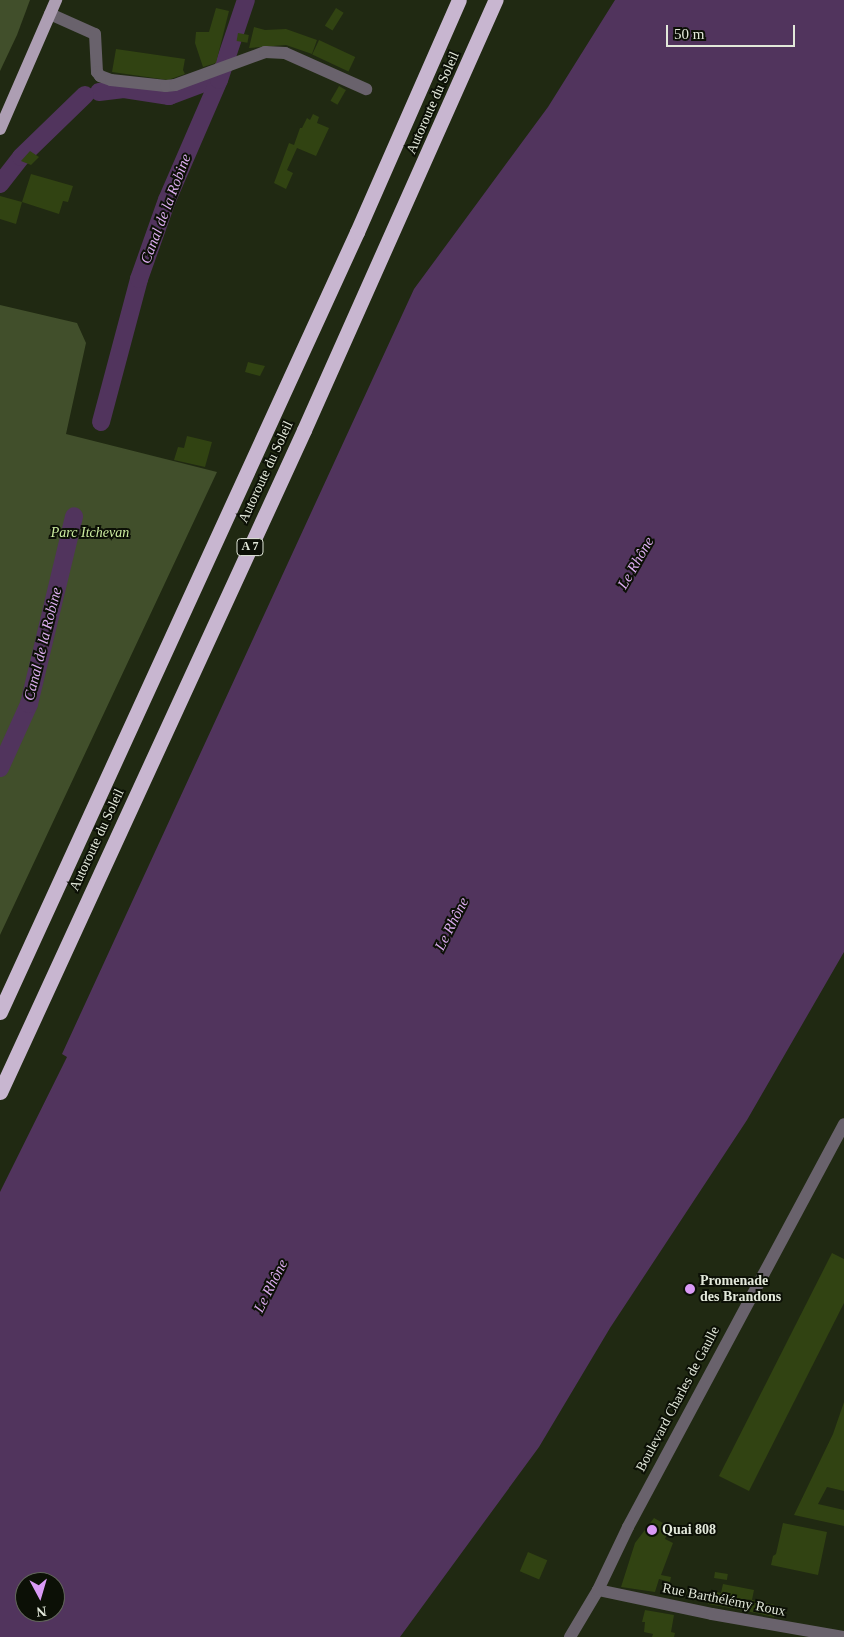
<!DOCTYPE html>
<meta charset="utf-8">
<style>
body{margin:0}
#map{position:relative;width:844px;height:1637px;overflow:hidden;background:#202912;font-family:"Times New Roman",serif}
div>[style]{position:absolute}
.green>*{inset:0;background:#414f2b}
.water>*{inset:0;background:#51345d}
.canal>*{height:18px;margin:-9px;padding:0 9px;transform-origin:9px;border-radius:9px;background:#51345d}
.building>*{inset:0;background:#314312;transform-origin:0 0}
.street>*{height:12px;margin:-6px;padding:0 6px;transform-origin:6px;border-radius:6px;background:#69626c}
.primary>*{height:12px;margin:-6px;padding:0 6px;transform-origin:6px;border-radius:6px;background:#ad9eb3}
.highway>*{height:15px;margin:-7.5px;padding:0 7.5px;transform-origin:7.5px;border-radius:7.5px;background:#c8b6d0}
.dots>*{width:14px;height:14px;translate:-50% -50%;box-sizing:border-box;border:2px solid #0c1006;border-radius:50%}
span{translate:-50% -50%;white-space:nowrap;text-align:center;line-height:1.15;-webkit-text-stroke:4px #0c1006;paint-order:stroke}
.shield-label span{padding:1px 4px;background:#0c1006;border:1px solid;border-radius:4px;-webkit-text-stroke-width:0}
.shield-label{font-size:12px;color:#e2e8da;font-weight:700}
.street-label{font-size:14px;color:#e2e8da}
.park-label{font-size:14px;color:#cceca0;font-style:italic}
.poi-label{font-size:14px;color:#e2e8da;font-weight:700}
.left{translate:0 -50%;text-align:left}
.water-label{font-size:15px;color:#dcadf0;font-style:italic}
.north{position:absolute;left:15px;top:1572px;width:50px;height:50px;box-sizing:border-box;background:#0c1006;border:1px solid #62665b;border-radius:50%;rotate:174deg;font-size:14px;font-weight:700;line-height:20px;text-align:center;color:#e2e8da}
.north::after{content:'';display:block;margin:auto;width:18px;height:22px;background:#da9af6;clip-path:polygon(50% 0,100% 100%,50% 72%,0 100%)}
.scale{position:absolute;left:666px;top:25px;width:129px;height:22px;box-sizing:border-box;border:2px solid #e2e8da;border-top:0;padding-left:6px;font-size:15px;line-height:18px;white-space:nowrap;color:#e2e8da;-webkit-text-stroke:4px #0c1006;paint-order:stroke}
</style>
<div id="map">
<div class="green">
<i style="clip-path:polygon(0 0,30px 0,17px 35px,0 71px)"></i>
<i style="clip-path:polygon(0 305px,77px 323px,86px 343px,66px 434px,217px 472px,0 935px)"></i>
</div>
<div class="water">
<i style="clip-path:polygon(evenodd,615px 0,844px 0,844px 952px,747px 1120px,610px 1328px,539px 1447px,400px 1637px,0 1637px,0 1192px,67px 1057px,62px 1054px,414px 289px,548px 107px,615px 0,25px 1582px,55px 1582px,55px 1612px,25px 1612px,25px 1582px)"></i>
</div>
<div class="canal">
<i style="left:99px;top:92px;width:25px;rotate:-7deg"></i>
<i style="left:124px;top:89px;width:46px;rotate:8.8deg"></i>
<i style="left:169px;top:96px;width:54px;rotate:-20.4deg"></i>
<i style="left:0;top:184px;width:34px;rotate:-52deg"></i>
<i style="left:21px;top:157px;width:89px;rotate:-44.1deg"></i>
<i style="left:101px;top:422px;width:148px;rotate:-75.1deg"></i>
<i style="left:139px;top:279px;width:84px;rotate:-70.5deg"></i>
<i style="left:167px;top:200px;width:131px;rotate:-66.6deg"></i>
<i style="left:219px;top:80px;width:84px;rotate:-71.4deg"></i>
<i style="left:0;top:768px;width:70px;rotate:-65.6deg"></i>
<i style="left:29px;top:704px;width:193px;rotate:-76.5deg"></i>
</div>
<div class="building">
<i style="clip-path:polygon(216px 8px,229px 11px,216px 63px,203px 67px,195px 43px,196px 32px,209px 32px)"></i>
<i style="left:336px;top:8px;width:9px;height:21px;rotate:32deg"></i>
<i style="clip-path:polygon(254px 27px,265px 30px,286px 29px,317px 40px,312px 54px,286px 45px,249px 48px)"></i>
<i style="left:238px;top:33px;width:11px;height:8px;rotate:10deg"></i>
<i style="left:319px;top:40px;width:40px;height:16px;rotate:25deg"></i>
<i style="clip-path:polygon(116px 49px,185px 59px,183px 70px,185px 74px,168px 80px,112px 72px)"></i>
<i style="left:339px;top:86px;width:8px;height:17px;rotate:30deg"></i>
<i style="clip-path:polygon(313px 114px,319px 117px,317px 123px,329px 128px,316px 156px,297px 148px,287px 170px,293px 173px,286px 189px,274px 183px,289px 143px,294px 145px,300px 128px,302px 128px,307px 118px,310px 120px)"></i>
<i style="clip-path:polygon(30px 151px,39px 157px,31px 165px,21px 161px)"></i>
<i style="clip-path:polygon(31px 174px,73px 186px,68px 202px,63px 201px,59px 214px,22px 202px)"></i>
<i style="clip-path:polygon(0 196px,22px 202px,16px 224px,0 219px)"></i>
<i style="clip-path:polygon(248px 362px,265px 366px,260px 376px,245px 372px)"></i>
<i style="clip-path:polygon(187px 436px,212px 442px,205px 467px,174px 460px,178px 447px,184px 448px)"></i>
<i style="clip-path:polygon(832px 1253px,844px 1259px,844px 1303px,749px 1491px,719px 1476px)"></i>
<i style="clip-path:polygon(844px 1402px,844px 1491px,827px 1487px,818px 1504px,844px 1510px,844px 1526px,794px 1515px,833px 1434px)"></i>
<i style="clip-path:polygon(654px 1518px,670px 1527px,665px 1539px,673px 1543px,661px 1575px,671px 1577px,670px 1582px,659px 1579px,655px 1592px,621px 1587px,635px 1543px)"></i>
<i style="clip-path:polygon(783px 1523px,827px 1532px,818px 1575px,771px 1565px,773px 1556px,776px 1554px)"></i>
<i style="left:528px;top:1552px;width:21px;height:21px;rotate:23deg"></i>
<i style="left:715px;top:1572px;width:13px;height:6px;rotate:9deg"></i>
<i style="clip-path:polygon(723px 1584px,754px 1590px,752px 1600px,744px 1599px,742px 1610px,708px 1604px,711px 1591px,721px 1593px)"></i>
<i style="left:752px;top:1600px;width:25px;height:12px;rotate:12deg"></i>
<i style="clip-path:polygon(645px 1610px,674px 1615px,671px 1632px,675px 1633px,674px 1637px,652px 1637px,653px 1634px,644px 1632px,645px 1622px,642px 1622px)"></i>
</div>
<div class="street">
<i style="left:50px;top:14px;width:49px;rotate:24deg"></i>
<i style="left:95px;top:34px;width:38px;rotate:87deg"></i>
<i style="left:97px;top:72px;width:5px;rotate:53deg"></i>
<i style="left:100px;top:76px;width:12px;rotate:20deg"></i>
<i style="left:111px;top:80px;width:55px;rotate:6.2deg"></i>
<i style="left:166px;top:86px;width:9px;rotate:-6deg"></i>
<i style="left:175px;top:85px;width:96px;rotate:-20.1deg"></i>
<i style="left:265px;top:52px;width:20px;rotate:3deg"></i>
<i style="left:285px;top:53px;width:89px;rotate:24deg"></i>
<i style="left:598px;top:1590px;width:116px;rotate:11.9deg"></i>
<i style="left:712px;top:1614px;width:134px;rotate:9.9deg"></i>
<i style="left:570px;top:1637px;width:55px;rotate:-59.2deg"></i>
<i style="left:598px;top:1590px;width:70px;rotate:-64.5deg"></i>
<i style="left:628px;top:1527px;width:457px;rotate:-61.8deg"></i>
</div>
<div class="primary">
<i style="left:0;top:129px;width:141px;rotate:-66.5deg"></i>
</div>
<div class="highway">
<i style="left:0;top:1012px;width:858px;rotate:-65.41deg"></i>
<i style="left:357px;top:232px;width:253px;rotate:-66.3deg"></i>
<i style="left:0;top:1092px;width:728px;rotate:-65.33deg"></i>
<i style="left:304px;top:430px;width:471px;rotate:-66deg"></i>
</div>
<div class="dots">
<i style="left:690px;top:1289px;background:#da9af6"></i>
<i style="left:652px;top:1530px;background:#da9af6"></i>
</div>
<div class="shield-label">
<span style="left:250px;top:547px">A 7</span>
</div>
<div class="street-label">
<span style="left:433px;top:103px;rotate:-66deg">Autoroute du Soleil</span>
<span style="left:266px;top:472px;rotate:-65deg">Autoroute du Soleil</span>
<span style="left:97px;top:840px;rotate:-65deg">Autoroute du Soleil</span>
<span style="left:678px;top:1399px;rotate:-62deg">Boulevard Charles de Gaulle</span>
<span style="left:724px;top:1600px;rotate:11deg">Rue Barthélémy Roux</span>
</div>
<div class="park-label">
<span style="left:90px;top:533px">Parc Itchevan</span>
</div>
<div class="poi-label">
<span class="left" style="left:700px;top:1289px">Promenade<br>des Brandons</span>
<span class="left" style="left:662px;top:1530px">Quai 808</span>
</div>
<div class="water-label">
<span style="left:166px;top:209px;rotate:-69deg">Canal de la Robine</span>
<span style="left:636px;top:563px;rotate:-60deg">Le Rhône</span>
<span style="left:43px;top:644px;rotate:-76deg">Canal de la Robine</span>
<span style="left:452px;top:924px;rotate:-63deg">Le Rhône</span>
<span style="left:271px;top:1286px;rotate:-63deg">Le Rhône</span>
</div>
<div class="north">N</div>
<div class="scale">50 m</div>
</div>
